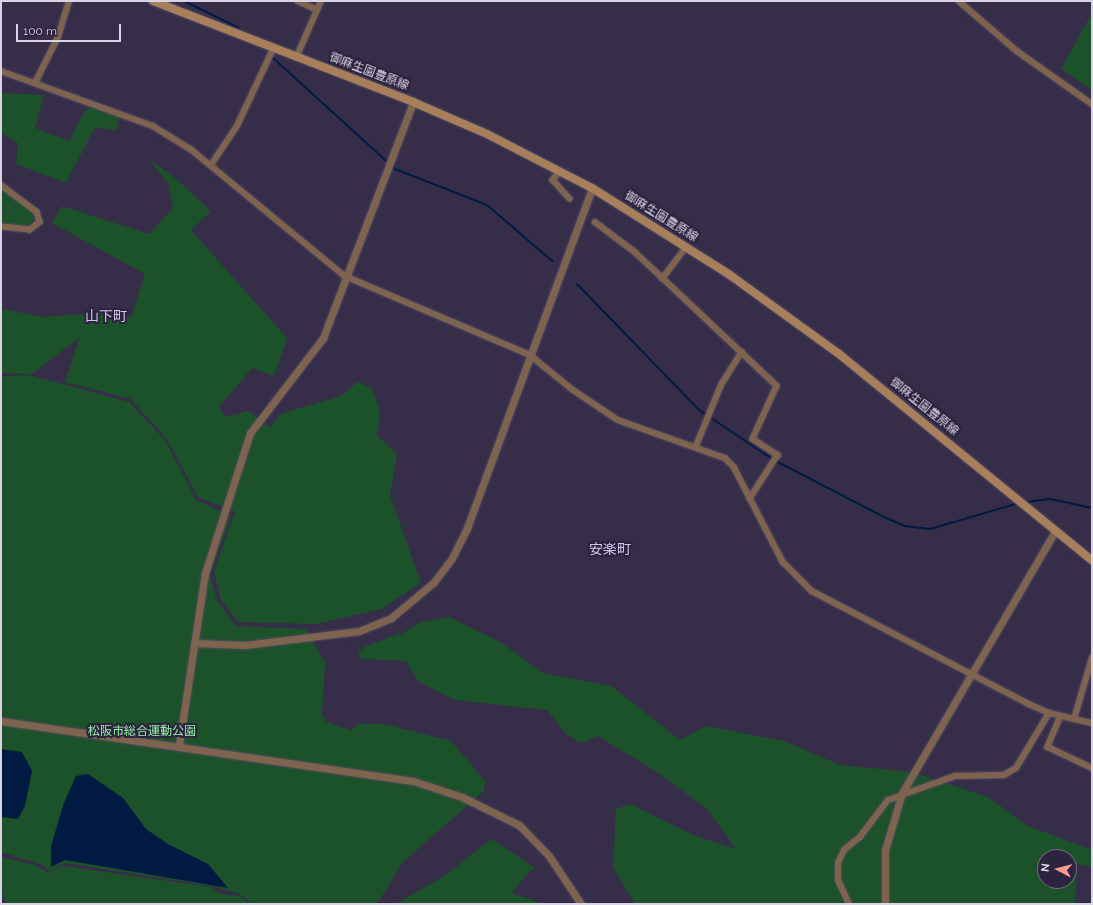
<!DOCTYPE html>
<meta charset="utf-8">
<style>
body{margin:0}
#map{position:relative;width:1093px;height:905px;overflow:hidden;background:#362d49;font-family:Raleway,"Noto Sans JP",sans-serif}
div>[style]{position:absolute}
.green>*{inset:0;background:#1c5229}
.water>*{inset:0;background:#001a42}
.stream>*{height:2px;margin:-1px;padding:0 1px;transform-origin:1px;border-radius:1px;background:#001a42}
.roads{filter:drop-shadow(0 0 1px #534b65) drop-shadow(0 0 1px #534b65)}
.minor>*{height:5.5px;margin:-2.75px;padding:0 2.75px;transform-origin:2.75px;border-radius:2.75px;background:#7e644e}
.tertiary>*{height:7px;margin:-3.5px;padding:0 3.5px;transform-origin:3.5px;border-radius:3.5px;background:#7e644e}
.secondary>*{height:8px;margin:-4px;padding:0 4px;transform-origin:4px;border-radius:4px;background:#a87f5b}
span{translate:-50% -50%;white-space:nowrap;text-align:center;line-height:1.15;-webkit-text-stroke:4px #2c233e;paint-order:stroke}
.street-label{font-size:12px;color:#d8d4e5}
.park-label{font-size:12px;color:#98f2a7}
.quarter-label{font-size:14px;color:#d0c6ea}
.frame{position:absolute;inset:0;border:2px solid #d8d4e5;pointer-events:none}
.north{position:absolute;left:1037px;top:849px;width:40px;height:40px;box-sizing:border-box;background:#2c233e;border:1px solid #716a81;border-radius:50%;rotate:277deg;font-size:11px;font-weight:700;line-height:16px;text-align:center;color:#d8d4e5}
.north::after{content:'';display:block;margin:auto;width:14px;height:18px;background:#f59c91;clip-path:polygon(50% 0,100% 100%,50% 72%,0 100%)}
.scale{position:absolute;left:16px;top:24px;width:105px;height:18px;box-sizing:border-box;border:2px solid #d8d4e5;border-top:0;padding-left:5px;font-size:12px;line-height:14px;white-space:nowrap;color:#d8d4e5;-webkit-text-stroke:3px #2c233e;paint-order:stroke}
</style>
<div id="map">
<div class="green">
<i style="clip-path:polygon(1092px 13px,1092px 90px,1061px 69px)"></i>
<i style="clip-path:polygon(1px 93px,44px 95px,35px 128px,70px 141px,84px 111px,92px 108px,121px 114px,116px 131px,95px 127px,66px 183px,16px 164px,18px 143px,1px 133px)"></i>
<i style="clip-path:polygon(evenodd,150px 160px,174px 177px,211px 211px,191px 230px,287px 338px,274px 376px,252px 368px,219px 407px,225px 417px,248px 411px,270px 427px,280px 414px,341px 396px,357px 382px,372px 388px,380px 412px,377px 436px,397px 454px,390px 495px,421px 583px,384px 607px,400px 635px,421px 622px,449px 617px,500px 642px,543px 673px,611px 686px,680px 740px,706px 726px,784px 741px,840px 765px,912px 772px,988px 797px,1028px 826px,1092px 850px,1092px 867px,1077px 864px,1075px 904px,635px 904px,613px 867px,616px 809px,630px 804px,695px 836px,736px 849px,707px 809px,660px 774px,598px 736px,581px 743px,567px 735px,547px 710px,455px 700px,419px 682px,406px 661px,362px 659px,358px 652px,366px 646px,399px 634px,385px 608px,317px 624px,238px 622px,221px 600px,214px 571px,235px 512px,198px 497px,167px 439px,131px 399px,65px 382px,80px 337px,32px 374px,1px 373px,1px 309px,44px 317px,86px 314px,131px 317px,145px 274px,52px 223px,62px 206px,149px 234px,173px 208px,168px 183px,150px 160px,1045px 857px,1069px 857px,1069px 881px,1045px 881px,1045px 857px)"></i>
<i style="clip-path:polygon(1px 189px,32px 212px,34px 220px,27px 226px,1px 224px)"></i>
<i style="clip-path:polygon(29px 375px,129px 402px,165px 440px,196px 500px,231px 516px,210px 575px,217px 601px,236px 626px,306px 629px,325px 662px,322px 714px,326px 722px,352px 730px,358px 724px,384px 724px,451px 741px,485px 781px,484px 791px,403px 862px,377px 904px,252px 904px,240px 894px,211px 886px,66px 863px,49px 871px,43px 865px,1px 852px,1px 376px)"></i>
<i style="clip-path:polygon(491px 839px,534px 867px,511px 893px,544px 904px,395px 904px,443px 877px)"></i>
<i style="clip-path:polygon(1px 857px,35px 865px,48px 873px,63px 866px,210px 887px,221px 894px,240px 896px,249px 904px,6px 904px,1px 889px)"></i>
</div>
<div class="water">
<i style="clip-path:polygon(1px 749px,22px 752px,32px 771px,25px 806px,18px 819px,1px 817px)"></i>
<i style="clip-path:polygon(88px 774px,123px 798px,146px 829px,168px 844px,208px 864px,228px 888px,65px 860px,51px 867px,51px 846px,64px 803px,76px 776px)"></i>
</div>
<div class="stream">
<i style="left:184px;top:1px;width:61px;rotate:26.1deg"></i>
<i style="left:273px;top:58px;width:165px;rotate:42.3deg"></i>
<i style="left:395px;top:169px;width:99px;rotate:21.4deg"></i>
<i style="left:487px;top:205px;width:86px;rotate:40.7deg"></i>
<i style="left:577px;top:284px;width:175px;rotate:45.9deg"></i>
<i style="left:699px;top:410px;width:90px;rotate:33.7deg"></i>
<i style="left:774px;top:460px;width:124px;rotate:27.4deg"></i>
<i style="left:884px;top:517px;width:23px;rotate:23deg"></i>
<i style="left:905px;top:526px;width:25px;rotate:7deg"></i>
<i style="left:930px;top:529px;width:93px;rotate:-16.3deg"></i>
<i style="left:1025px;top:502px;width:25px;rotate:-7deg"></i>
<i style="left:1050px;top:499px;width:43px;rotate:12.1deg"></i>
</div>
<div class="roads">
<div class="minor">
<i style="left:298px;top:1px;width:21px;rotate:25deg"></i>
<i style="left:959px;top:1px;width:77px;rotate:40.8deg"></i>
<i style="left:1017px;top:51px;width:92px;rotate:35.2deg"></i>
<i style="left:296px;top:58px;width:62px;rotate:-66.3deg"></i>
<i style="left:1px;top:71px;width:162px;rotate:19.9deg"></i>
<i style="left:153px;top:126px;width:46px;rotate:31.6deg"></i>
<i style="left:192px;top:150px;width:198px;rotate:39.5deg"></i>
<i style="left:345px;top:276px;width:201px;rotate:23.1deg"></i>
<i style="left:530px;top:355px;width:54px;rotate:39deg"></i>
<i style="left:572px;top:389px;width:55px;rotate:34deg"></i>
<i style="left:618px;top:420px;width:114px;rotate:19.6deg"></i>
<i style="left:725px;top:458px;width:13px;rotate:45deg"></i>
<i style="left:734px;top:467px;width:107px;rotate:62.7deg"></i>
<i style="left:783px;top:562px;width:41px;rotate:45deg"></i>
<i style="left:812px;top:591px;width:245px;rotate:27.5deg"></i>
<i style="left:1029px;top:704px;width:22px;rotate:24deg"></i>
<i style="left:1049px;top:713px;width:44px;rotate:13.1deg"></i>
<i style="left:35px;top:83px;width:51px;rotate:-63.4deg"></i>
<i style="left:58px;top:37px;width:38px;rotate:-73deg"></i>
<i style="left:211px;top:165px;width:47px;rotate:-56.3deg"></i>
<i style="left:237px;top:126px;width:85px;rotate:-64.9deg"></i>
<i style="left:560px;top:172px;width:11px;rotate:131deg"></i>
<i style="left:553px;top:180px;width:25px;rotate:48deg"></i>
<i style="left:1px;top:185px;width:45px;rotate:36.9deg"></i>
<i style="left:37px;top:212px;width:10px;rotate:73deg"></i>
<i style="left:40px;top:222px;width:13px;rotate:141deg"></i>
<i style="left:30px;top:230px;width:29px;rotate:-174deg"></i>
<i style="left:595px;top:222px;width:50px;rotate:36.9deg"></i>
<i style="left:635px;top:252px;width:195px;rotate:43.3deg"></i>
<i style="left:777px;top:386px;width:58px;rotate:114.4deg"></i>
<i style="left:753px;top:439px;width:30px;rotate:33deg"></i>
<i style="left:778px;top:455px;width:52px;rotate:122.5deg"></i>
<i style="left:662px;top:279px;width:40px;rotate:-53deg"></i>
<i style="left:696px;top:446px;width:66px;rotate:-67.7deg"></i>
<i style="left:721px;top:385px;width:39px;rotate:-58deg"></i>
<i style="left:1061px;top:716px;width:34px;rotate:113deg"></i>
<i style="left:1048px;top:747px;width:49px;rotate:25.5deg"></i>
<i style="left:1074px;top:719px;width:64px;rotate:-73.6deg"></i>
<i style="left:849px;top:904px;width:26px;rotate:-115deg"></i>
<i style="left:838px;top:880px;width:17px;rotate:-90deg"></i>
<i style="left:838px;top:863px;width:14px;rotate:-65deg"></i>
<i style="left:844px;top:850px;width:21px;rotate:-39deg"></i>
<i style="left:860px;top:837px;width:46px;rotate:-52.9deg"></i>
<i style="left:888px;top:800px;width:71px;rotate:-19.7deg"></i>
<i style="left:955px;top:776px;width:49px;rotate:-1.2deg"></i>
<i style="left:1004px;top:775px;width:14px;rotate:-30deg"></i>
<i style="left:1016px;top:768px;width:64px;rotate:-59deg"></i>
</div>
<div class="tertiary">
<i style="left:194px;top:643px;width:51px;rotate:2.2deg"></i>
<i style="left:245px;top:645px;width:115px;rotate:-7deg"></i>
<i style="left:359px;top:631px;width:35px;rotate:-22deg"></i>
<i style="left:391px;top:618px;width:56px;rotate:-39.9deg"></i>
<i style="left:434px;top:582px;width:30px;rotate:-53deg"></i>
<i style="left:452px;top:558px;width:34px;rotate:-63deg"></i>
<i style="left:467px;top:528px;width:362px;rotate:-69.8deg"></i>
<i style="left:1px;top:721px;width:416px;rotate:8.3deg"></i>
<i style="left:413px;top:781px;width:52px;rotate:18.1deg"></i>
<i style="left:462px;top:797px;width:64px;rotate:26.2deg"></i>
<i style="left:519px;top:825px;width:43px;rotate:45.9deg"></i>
<i style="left:549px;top:856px;width:58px;rotate:56.3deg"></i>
<i style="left:179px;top:745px;width:174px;rotate:-81.4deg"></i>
<i style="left:205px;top:573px;width:147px;rotate:-72.2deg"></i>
<i style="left:250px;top:433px;width:120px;rotate:-52.5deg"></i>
<i style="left:323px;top:338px;width:253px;rotate:-69.1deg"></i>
<i style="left:885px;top:904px;width:54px;rotate:-90deg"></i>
<i style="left:885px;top:850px;width:59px;rotate:-73.4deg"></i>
<i style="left:902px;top:793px;width:303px;rotate:-59.7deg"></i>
</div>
<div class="secondary">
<i style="left:153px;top:1px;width:279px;rotate:21.2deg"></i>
<i style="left:413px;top:102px;width:81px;rotate:23.4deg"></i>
<i style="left:487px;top:134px;width:118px;rotate:27.2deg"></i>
<i style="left:592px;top:188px;width:163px;rotate:32.2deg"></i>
<i style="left:730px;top:275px;width:135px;rotate:35.9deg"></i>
<i style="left:839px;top:354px;width:326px;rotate:39.2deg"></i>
</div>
</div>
<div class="street-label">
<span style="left:369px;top:72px;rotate:21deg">御麻生園豊原線</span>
<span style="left:661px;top:217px;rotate:32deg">御麻生園豊原線</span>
<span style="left:924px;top:407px;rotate:39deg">御麻生園豊原線</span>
</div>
<div class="park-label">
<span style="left:142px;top:732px">松阪市総合運動公園</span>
</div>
<div class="quarter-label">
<span style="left:106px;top:316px">山下町</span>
<span style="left:610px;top:549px">安楽町</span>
</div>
<div class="frame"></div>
<div class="north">N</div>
<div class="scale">100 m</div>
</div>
